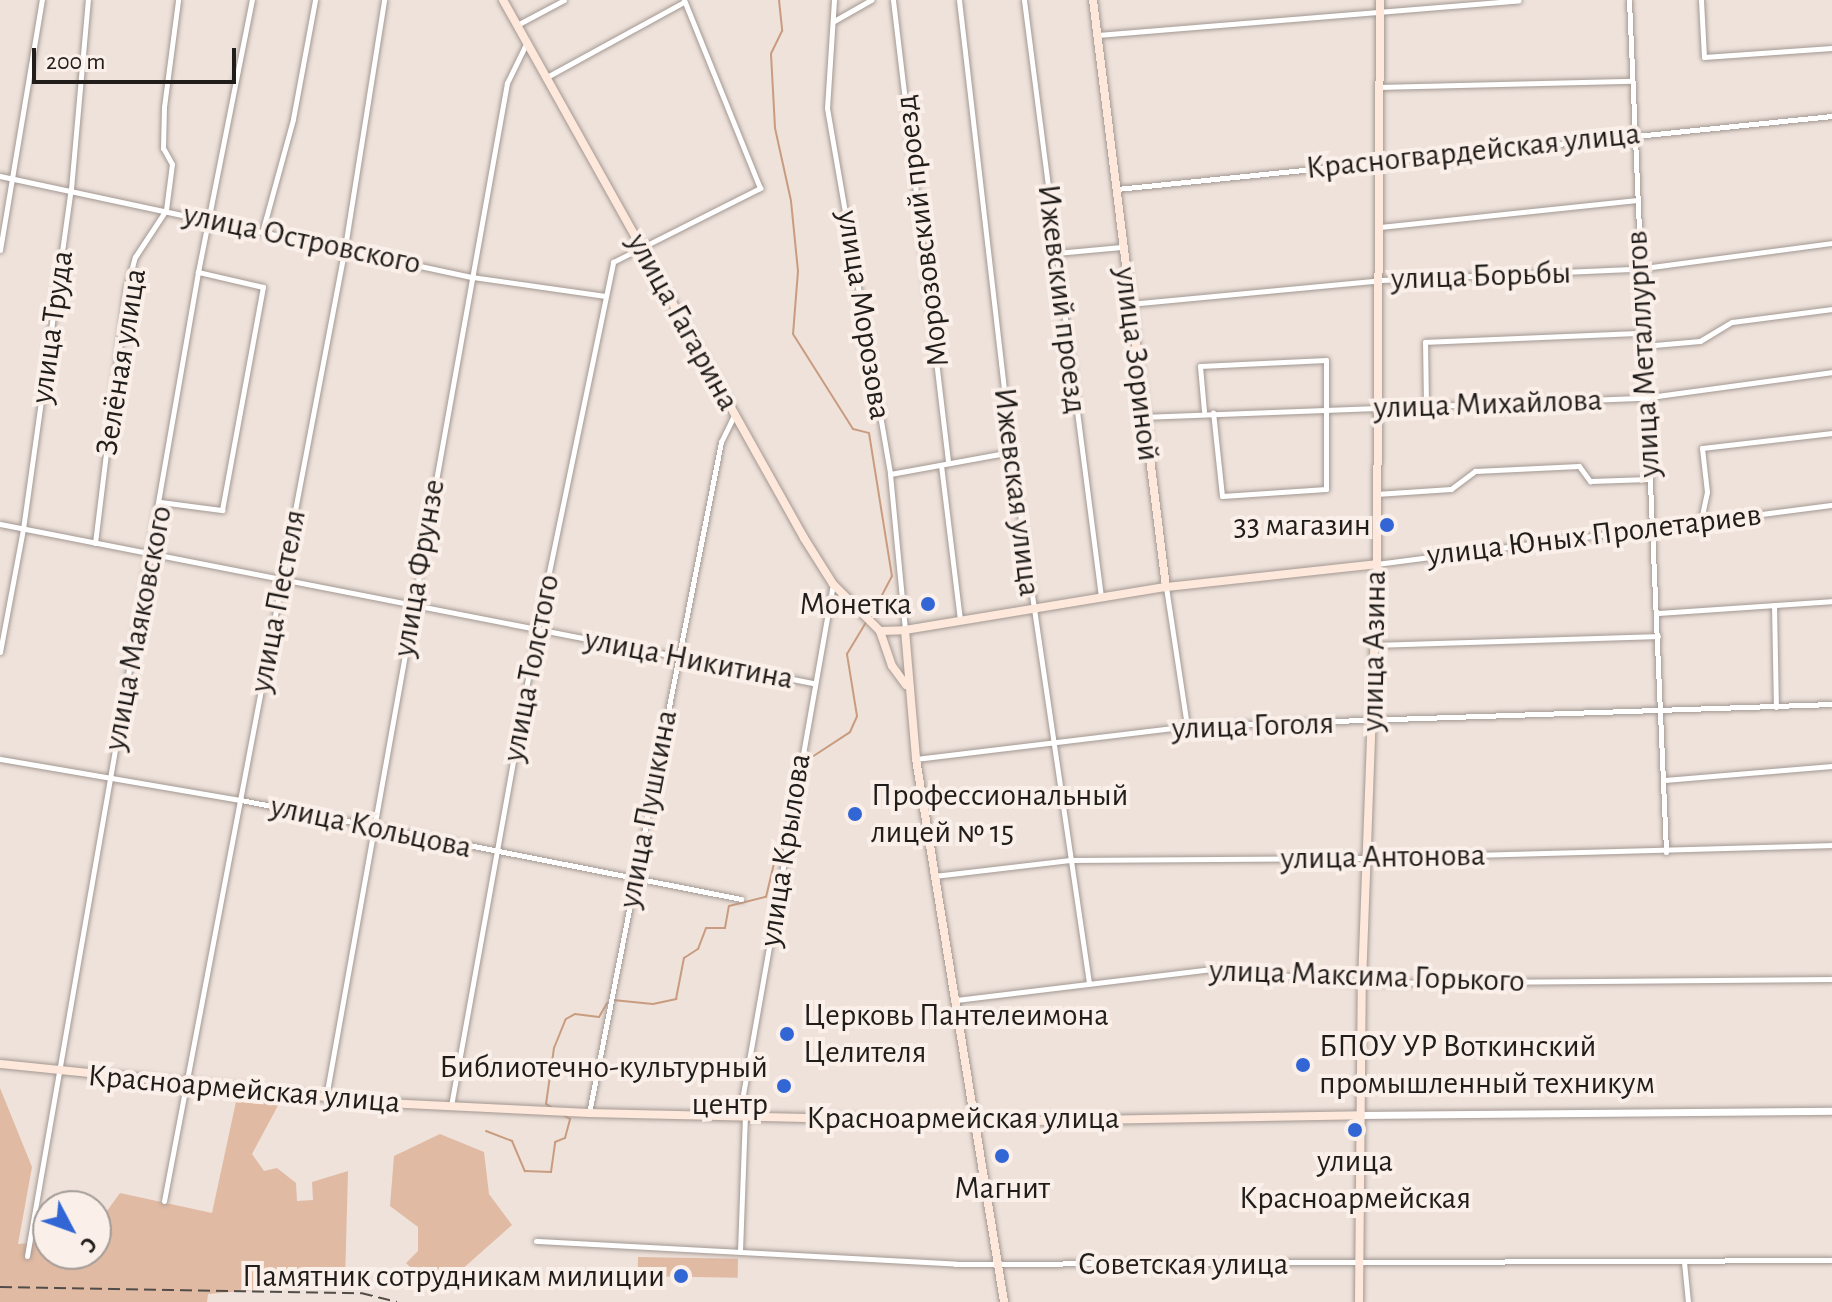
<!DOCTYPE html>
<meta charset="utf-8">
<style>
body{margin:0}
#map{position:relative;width:1832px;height:1302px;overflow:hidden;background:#eee2db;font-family:"Alegreya Sans",sans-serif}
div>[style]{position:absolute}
.green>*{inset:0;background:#e0baa3;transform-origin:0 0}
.stream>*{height:2px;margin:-1px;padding:0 1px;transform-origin:1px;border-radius:1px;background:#c99c7f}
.roads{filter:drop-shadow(0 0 2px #a39892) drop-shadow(0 0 2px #a39892)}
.minor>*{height:5px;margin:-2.5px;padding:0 2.5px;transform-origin:2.5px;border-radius:2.5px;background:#fff}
.tertiary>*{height:7px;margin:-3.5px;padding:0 3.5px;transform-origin:3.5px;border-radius:3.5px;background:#fff}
.secondary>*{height:8px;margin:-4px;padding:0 4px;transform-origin:4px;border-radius:4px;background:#fde8db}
.rail>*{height:2px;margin-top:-1px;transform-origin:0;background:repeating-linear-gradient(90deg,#524c49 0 12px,transparent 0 18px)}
.dots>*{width:22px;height:22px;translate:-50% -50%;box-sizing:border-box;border:4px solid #fbf0e9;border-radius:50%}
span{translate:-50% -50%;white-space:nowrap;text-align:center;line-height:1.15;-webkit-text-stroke:8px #fbf0e9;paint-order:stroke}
.street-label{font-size:32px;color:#211d1b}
.poi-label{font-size:32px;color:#211d1b}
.right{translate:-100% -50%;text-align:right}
.left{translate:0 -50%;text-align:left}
.north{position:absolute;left:32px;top:1190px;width:80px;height:80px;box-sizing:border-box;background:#fbf0e9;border:2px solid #a49c97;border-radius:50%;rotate:131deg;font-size:22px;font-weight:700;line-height:32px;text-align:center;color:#211d1b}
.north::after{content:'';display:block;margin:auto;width:28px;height:36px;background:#3266d5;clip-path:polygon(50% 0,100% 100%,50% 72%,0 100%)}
.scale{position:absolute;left:32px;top:48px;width:204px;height:36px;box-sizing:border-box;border:4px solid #211d1b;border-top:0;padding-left:10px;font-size:24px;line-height:28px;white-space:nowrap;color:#211d1b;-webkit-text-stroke:6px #fbf0e9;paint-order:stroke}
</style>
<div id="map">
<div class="green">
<i style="clip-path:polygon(0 1088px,32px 1167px,18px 1244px,48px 1242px,48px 1254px,96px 1254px,96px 1226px,120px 1193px,212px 1213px,237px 1097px,281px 1100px,252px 1154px,264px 1171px,277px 1168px,296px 1183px,297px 1201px,313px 1200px,312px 1182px,348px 1171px,345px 1282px,208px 1294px,207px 1302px,0 1302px)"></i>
<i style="clip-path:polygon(440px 1134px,484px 1152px,489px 1194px,512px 1225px,460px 1271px,417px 1274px,406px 1263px,418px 1251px,418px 1227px,390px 1206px,394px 1156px)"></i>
<i style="left:638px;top:1257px;width:100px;height:19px;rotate:1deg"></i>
</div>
<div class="stream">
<i style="left:779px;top:0;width:31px;rotate:84deg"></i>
<i style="left:782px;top:31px;width:25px;rotate:116deg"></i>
<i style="left:771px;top:54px;width:74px;rotate:86.9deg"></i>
<i style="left:775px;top:128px;width:75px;rotate:77.6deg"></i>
<i style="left:791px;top:201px;width:70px;rotate:84.3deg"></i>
<i style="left:798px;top:271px;width:63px;rotate:94.5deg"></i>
<i style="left:793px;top:334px;width:112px;rotate:57.7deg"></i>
<i style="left:853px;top:429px;width:16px;rotate:14deg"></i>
<i style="left:869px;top:433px;width:145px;rotate:80.9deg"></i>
<i style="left:892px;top:576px;width:45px;rotate:117.7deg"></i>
<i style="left:799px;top:782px;width:28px;rotate:-63deg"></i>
<i style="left:812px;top:757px;width:45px;rotate:-33.3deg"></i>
<i style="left:850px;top:732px;width:17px;rotate:-66deg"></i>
<i style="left:857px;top:716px;width:63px;rotate:-99.2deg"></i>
<i style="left:847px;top:654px;width:39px;rotate:-59deg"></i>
<i style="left:613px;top:1000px;width:40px;rotate:5.7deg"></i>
<i style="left:653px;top:1004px;width:24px;rotate:-12deg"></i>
<i style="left:676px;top:999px;width:42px;rotate:-79deg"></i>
<i style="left:684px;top:958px;width:17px;rotate:-33deg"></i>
<i style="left:698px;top:949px;width:22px;rotate:-69deg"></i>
<i style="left:706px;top:928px;width:19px"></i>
<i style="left:725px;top:928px;width:22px;rotate:-80deg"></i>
<i style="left:729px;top:906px;width:38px;rotate:-14deg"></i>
<i style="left:766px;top:897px;width:43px;rotate:-76.6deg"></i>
<i style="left:776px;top:855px;width:13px;rotate:-45deg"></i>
<i style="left:551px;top:1107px;width:6px;rotate:-149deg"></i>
<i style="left:546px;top:1104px;width:57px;rotate:-81.9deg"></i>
<i style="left:554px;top:1048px;width:31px;rotate:-68deg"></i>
<i style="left:566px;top:1019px;width:10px;rotate:-29deg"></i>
<i style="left:575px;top:1014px;width:24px;rotate:7deg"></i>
<i style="left:599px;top:1017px;width:16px;rotate:-60deg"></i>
<i style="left:486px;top:1131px;width:28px;rotate:21deg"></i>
<i style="left:512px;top:1141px;width:33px;rotate:67deg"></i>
<i style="left:525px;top:1171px;width:26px;rotate:2deg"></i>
<i style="left:551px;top:1172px;width:30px;rotate:-82deg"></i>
<i style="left:555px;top:1142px;width:11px;rotate:-22deg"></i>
<i style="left:565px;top:1138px;width:20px;rotate:-75deg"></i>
<i style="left:570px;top:1119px;width:8px;rotate:-150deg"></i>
</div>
<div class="roads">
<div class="minor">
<i style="left:834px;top:0;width:108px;rotate:93.7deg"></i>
<i style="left:827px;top:108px;width:371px;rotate:80.2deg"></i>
<i style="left:890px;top:474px;width:156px;rotate:84.5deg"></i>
<i style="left:893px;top:0;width:465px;rotate:83.2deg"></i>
<i style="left:959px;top:0;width:455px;rotate:83.4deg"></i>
<i style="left:1011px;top:452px;width:537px;rotate:81.64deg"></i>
<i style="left:1024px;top:0;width:602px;rotate:82.65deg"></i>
<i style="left:1629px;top:0;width:853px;rotate:87.51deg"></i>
<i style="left:1701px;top:0;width:57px;rotate:87deg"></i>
<i style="left:1704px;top:57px;width:128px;rotate:-4deg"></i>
<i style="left:834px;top:21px;width:43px;rotate:-29.6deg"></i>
<i style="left:517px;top:25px;width:53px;rotate:-28deg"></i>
<i style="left:1097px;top:35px;width:423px;rotate:-4.7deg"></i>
<i style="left:545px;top:78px;width:158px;rotate:-28.7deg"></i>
<i style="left:1380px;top:87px;width:251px;rotate:-1.4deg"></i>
<i style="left:0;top:176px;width:483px;rotate:12.1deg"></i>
<i style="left:472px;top:277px;width:134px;rotate:8.1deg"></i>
<i style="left:1117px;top:189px;width:719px;rotate:-5.83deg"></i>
<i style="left:1380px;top:227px;width:256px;rotate:-6deg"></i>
<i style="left:263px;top:229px;width:114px;rotate:-74.7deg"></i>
<i style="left:293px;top:119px;width:121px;rotate:-79.5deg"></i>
<i style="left:0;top:250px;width:254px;rotate:-80.5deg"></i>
<i style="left:1056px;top:253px;width:66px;rotate:-5.2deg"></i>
<i style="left:1129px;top:304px;width:253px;rotate:-5.4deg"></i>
<i style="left:1381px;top:280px;width:256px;rotate:-2.5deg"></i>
<i style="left:1637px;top:269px;width:197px;rotate:-7.6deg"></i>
<i style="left:1643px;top:346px;width:57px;rotate:-5deg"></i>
<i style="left:1700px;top:341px;width:37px;rotate:-31deg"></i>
<i style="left:1732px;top:322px;width:101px;rotate:-7.4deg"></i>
<i style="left:1426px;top:404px;width:62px;rotate:-90.9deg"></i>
<i style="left:1425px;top:342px;width:216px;rotate:-2.4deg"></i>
<i style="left:1204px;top:411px;width:45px;rotate:-95.1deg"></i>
<i style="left:1200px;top:366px;width:126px;rotate:-2.7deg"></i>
<i style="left:1326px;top:360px;width:129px;rotate:90deg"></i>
<i style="left:1326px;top:489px;width:104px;rotate:176.1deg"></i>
<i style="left:1222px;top:496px;width:84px;rotate:-96.1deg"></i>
<i style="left:1144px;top:417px;width:499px;rotate:-2.2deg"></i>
<i style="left:1643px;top:398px;width:191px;rotate:-7.8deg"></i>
<i style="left:941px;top:465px;width:156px;rotate:83deg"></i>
<i style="left:890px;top:474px;width:123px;rotate:-10.3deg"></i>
<i style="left:1376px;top:494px;width:75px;rotate:-3.8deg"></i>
<i style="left:1451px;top:489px;width:30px;rotate:-37deg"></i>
<i style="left:1475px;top:471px;width:104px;rotate:-2.8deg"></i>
<i style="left:1579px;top:466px;width:19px;rotate:54deg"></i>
<i style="left:1590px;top:481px;width:59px;rotate:-1.9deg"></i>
<i style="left:161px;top:502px;width:62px;rotate:7.5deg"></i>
<i style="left:222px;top:510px;width:227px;rotate:-79.6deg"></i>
<i style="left:263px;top:287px;width:67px;rotate:-167deg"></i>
<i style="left:1701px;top:520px;width:29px;rotate:-78deg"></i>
<i style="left:1707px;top:492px;width:44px;rotate:-96.5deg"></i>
<i style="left:1702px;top:448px;width:131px;rotate:-6.6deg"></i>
<i style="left:0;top:524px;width:828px;rotate:11.07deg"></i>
<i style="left:95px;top:543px;width:255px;rotate:-83deg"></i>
<i style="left:126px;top:290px;width:34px;rotate:-75deg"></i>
<i style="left:135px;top:257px;width:56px;rotate:-56.6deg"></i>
<i style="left:166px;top:210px;width:46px;rotate:-82.6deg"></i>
<i style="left:172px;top:164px;width:18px;rotate:-119deg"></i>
<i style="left:163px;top:148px;width:41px;rotate:-88.6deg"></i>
<i style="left:164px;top:107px;width:108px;rotate:-82.5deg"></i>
<i style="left:1377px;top:564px;width:459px;rotate:-7.4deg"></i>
<i style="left:1166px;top:587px;width:141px;rotate:81.4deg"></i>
<i style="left:1774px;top:605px;width:102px;rotate:88.9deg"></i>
<i style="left:1657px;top:613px;width:175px;rotate:-3.9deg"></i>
<i style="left:1375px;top:645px;width:283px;rotate:-1.8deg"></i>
<i style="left:0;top:652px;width:125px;rotate:-79.4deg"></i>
<i style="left:23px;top:529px;width:343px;rotate:-82deg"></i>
<i style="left:71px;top:189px;width:190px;rotate:-84.9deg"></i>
<i style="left:0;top:759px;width:244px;rotate:9.7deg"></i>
<i style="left:241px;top:800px;width:510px;rotate:11.2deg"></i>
<i style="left:916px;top:759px;width:273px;rotate:-6.9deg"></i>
<i style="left:1187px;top:726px;width:645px;rotate:-1.95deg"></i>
<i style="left:1664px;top:780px;width:169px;rotate:-4.8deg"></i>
<i style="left:934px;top:876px;width:137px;rotate:-6.7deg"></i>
<i style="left:1070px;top:860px;width:296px;rotate:-0.4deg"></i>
<i style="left:1366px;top:858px;width:466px;rotate:-1.6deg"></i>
<i style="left:956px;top:1000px;width:260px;rotate:-6.9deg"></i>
<i style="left:1214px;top:969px;width:149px;rotate:5.4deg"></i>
<i style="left:1362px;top:983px;width:470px;rotate:-0.5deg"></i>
<i style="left:326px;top:1097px;width:1030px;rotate:-79.88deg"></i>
<i style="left:507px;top:83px;width:43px;rotate:-64deg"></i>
<i style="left:451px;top:1106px;width:484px;rotate:-79.8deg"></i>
<i style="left:537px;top:630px;width:376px;rotate:-78.3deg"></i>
<i style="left:613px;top:262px;width:165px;rotate:-26.7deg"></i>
<i style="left:760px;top:188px;width:203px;rotate:-112deg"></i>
<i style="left:589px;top:1113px;width:684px;rotate:-78.87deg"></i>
<i style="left:721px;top:442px;width:30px;rotate:-64deg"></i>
<i style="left:739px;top:1117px;width:541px;rotate:-80deg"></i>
<i style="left:164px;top:1201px;width:971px;rotate:-79.26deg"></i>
<i style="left:345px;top:247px;width:250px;rotate:-81deg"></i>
<i style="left:536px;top:1241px;width:420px;rotate:3.1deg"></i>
<i style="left:955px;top:1264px;width:877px;rotate:-0.26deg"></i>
<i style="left:740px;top:1251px;width:134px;rotate:-87.9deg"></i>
<i style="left:27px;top:1256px;width:999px;rotate:-80.14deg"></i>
<i style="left:198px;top:272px;width:277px;rotate:-78.8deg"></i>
<i style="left:1684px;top:1262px;width:40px;rotate:84.3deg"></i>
</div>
<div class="tertiary">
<i style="left:1361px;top:1115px;width:471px;rotate:-0.5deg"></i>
</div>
<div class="secondary">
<i style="left:503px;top:0;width:616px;rotate:60.77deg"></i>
<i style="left:804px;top:538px;width:54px;rotate:57.8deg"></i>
<i style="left:833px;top:584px;width:66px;rotate:45deg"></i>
<i style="left:1093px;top:0;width:592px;rotate:82.91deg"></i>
<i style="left:905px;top:630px;width:265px;rotate:-9.4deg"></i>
<i style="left:1166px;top:587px;width:212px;rotate:-6.2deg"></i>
<i style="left:906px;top:685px;width:24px;rotate:-126deg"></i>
<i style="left:892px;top:666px;width:37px;rotate:-109deg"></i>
<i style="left:880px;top:631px;width:25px;rotate:-2deg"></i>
<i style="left:905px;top:630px;width:129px;rotate:85.1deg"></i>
<i style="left:916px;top:759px;width:550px;rotate:80.79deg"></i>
<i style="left:0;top:1064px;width:388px;rotate:5.8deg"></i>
<i style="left:386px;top:1103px;width:203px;rotate:2.8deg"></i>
<i style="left:589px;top:1113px;width:386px;rotate:1.3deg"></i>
<i style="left:975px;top:1122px;width:386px;rotate:-1deg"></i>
<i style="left:1359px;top:1302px;width:319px;rotate:-89.5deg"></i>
<i style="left:1362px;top:983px;width:419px;rotate:-87.9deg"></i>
<i style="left:1377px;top:564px;width:564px;rotate:-89.7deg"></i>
</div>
</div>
<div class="rail">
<i style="left:0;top:1287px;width:361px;rotate:1deg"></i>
<i style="left:361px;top:1293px;width:37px;rotate:14deg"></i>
</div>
<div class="dots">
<i style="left:1387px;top:525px;background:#3266d5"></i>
<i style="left:928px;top:604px;background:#3266d5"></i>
<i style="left:855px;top:814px;background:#3266d5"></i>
<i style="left:787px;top:1034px;background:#3266d5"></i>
<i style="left:1303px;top:1065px;background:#3266d5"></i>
<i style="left:784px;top:1086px;background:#3266d5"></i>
<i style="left:1355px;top:1130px;background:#3266d5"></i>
<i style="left:1002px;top:1156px;background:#3266d5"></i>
<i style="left:681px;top:1276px;background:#3266d5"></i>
</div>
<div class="street-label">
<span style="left:1473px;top:151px;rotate:-6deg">Красногвардейская улица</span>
<span style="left:922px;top:231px;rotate:-97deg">Морозовский проезд</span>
<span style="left:302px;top:239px;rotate:12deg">улица Островского</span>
<span style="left:1481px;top:276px;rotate:-2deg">улица Борьбы</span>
<span style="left:1062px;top:299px;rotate:83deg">Ижевский проезд</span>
<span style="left:864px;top:315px;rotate:81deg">улица Морозова</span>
<span style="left:683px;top:322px;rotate:61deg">улица Гагарина</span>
<span style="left:52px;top:327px;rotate:-82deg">улица Труда</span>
<span style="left:1643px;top:354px;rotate:-93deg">улица Металлургов</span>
<span style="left:121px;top:362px;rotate:-81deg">Зелёная улица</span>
<span style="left:1137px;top:364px;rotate:83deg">улица Зориной</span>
<span style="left:1488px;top:404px;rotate:-2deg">улица Михайлова</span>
<span style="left:1017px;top:492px;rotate:83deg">Ижевская улица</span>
<span style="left:1594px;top:535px;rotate:-7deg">улица Юных Пролетариев</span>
<span style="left:419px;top:568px;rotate:-80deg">улица Фрунзе</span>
<span style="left:278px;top:601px;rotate:-79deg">улица Пестеля</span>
<span style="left:138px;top:628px;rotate:-79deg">улица Маяковского</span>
<span style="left:1374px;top:651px;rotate:-89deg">улица Азина</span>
<span style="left:689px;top:659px;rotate:11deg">улица Никитина</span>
<span style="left:531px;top:668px;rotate:-79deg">улица Толстого</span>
<span style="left:1253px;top:726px;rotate:-2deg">улица Гоголя</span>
<span style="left:648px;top:809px;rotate:-79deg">улица Пушкина</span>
<span style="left:371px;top:827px;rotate:12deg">улица Кольцова</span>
<span style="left:785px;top:850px;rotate:-81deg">улица Крылова</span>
<span style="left:1383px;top:857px;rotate:-1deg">улица Антонова</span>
<span style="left:1367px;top:976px;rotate:2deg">улица Максима Горького</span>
<span style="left:244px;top:1089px;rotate:5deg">Красноармейская улица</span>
<span style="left:963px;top:1118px">Красноармейская улица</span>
<span style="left:1183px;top:1264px">Советская улица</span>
</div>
<div class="poi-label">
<span class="right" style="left:1371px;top:525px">33 магазин</span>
<span class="right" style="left:912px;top:604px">Монетка</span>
<span class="left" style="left:871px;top:814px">Профессиональный<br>лицей № 15</span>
<span class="left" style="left:803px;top:1034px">Церковь Пантелеимона<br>Целителя</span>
<span class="left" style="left:1319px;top:1065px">БПОУ УР Воткинский<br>промышленный техникум</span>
<span class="right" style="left:768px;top:1086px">Библиотечно-культурный<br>центр</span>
<span style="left:1355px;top:1180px">улица<br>Красноармейская</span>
<span style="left:1002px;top:1188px">Магнит</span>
<span class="right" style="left:665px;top:1276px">Памятник сотрудникам милиции</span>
</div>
<div class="north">С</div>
<div class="scale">200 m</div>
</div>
